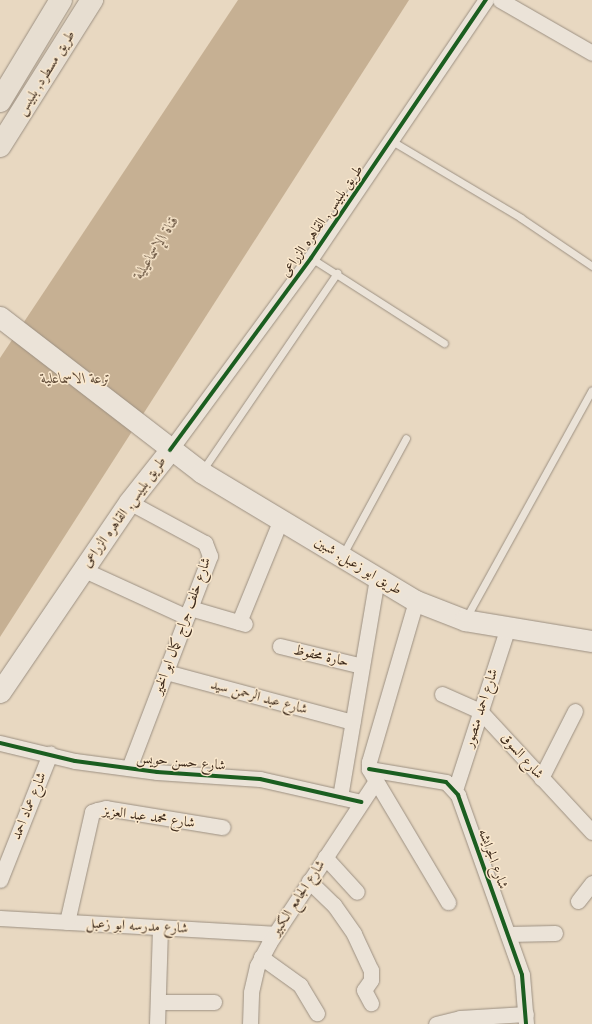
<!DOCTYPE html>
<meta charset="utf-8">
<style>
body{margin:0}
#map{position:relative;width:592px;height:1024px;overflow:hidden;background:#e8d8c1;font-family:"Old Standard TT",Amiri,serif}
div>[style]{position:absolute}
.water>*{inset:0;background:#c6b093}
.roads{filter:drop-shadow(0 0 1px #9c9082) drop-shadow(0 0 1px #9c9082)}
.service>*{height:7px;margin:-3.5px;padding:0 3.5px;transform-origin:3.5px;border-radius:3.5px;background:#ebe3d8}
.minor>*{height:15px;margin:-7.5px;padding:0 7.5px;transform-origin:7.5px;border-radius:7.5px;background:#ebe3d8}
.secondary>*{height:21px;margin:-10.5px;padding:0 10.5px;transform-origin:10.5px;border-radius:10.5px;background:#ebe3d8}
.primary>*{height:22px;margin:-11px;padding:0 11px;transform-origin:11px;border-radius:11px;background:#e7ded1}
.cycleway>*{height:4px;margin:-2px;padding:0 2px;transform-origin:2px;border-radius:2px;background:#1b5e20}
span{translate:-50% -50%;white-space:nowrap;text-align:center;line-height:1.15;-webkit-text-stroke:3px #fae8cd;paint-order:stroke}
.street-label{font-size:14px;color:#3d2a1b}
.water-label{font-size:15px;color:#624d39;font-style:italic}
</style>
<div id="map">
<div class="water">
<i style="clip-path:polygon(238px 0,409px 0,0 637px,0 358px)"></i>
</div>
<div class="roads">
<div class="service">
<i style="left:392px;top:141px;width:150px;rotate:30.8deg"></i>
<i style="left:521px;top:218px;width:86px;rotate:34.1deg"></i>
<i style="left:311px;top:258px;width:158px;rotate:32.6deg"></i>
<i style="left:202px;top:471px;width:240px;rotate:-55.7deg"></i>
<i style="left:342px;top:556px;width:134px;rotate:-61.5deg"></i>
<i style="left:466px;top:618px;width:260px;rotate:-61.1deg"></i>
</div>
<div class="minor">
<i style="left:500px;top:0;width:106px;rotate:29.9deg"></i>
<i style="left:170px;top:450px;width:238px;rotate:-53.7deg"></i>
<i style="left:311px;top:258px;width:312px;rotate:-55.9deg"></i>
<i style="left:82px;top:569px;width:115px;rotate:24.6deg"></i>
<i style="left:416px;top:601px;width:168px;rotate:106.3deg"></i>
<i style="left:369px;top:762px;width:7px;rotate:90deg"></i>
<i style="left:369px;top:769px;width:155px;rotate:59.3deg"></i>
<i style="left:190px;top:608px;width:57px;rotate:16.2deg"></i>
<i style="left:239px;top:622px;width:111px;rotate:-67.8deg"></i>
<i style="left:280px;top:646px;width:84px;rotate:13.7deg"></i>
<i style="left:166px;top:672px;width:193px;rotate:15deg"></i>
<i style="left:442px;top:694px;width:42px;rotate:24.1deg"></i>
<i style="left:480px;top:711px;width:165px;rotate:47.2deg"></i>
<i style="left:0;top:743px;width:77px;rotate:13.5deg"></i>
<i style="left:75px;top:761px;width:83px;rotate:7.6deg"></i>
<i style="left:157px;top:772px;width:103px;rotate:3.9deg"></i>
<i style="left:260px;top:779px;width:104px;rotate:12.8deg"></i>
<i style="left:129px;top:768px;width:227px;rotate:-69.1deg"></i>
<i style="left:210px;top:556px;width:14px;rotate:-111deg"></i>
<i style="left:205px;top:543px;width:86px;rotate:-151.7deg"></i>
<i style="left:369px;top:769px;width:78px;rotate:9.6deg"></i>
<i style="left:446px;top:782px;width:18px;rotate:47deg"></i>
<i style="left:458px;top:795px;width:191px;rotate:70.4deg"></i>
<i style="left:522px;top:975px;width:49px;rotate:85.3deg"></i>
<i style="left:541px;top:778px;width:75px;rotate:-63.1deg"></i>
<i style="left:455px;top:790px;width:171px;rotate:-72deg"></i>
<i style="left:340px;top:797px;width:221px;rotate:-80.4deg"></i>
<i style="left:325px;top:857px;width:47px;rotate:47.6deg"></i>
<i style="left:0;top:880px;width:136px;rotate:-68.4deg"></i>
<i style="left:309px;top:881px;width:35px;rotate:44deg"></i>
<i style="left:334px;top:905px;width:35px;rotate:55deg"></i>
<i style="left:354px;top:934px;width:40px;rotate:65deg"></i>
<i style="left:371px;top:970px;width:10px;rotate:90deg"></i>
<i style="left:371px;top:980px;width:12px;rotate:125deg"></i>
<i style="left:364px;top:990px;width:15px;rotate:62deg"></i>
<i style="left:578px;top:901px;width:23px;rotate:-52deg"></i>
<i style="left:0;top:918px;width:274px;rotate:3.3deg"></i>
<i style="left:67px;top:922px;width:113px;rotate:-77.2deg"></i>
<i style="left:92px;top:812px;width:5px;rotate:-22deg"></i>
<i style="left:97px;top:810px;width:9px;rotate:-13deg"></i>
<i style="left:106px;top:808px;width:118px;rotate:9.3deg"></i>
<i style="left:508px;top:934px;width:47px;rotate:-1.2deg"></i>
<i style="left:261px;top:957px;width:48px;rotate:35.7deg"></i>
<i style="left:300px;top:985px;width:33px;rotate:59deg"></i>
<i style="left:158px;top:1002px;width:56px"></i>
<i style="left:157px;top:1024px;width:97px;rotate:-88.2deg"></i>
<i style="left:250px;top:1024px;width:32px;rotate:-88deg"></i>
<i style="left:251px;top:992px;width:27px;rotate:-77deg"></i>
<i style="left:257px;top:966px;width:26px;rotate:-62deg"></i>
<i style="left:269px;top:943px;width:193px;rotate:-56.6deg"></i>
<i style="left:436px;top:1024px;width:25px;rotate:-14deg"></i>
<i style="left:460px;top:1018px;width:66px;rotate:-3.5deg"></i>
</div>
<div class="secondary">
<i style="left:0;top:317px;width:254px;rotate:37.6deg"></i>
<i style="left:201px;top:472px;width:251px;rotate:31deg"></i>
<i style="left:416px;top:601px;width:53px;rotate:21.2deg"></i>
<i style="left:465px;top:620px;width:129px;rotate:9.4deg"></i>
<i style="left:0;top:692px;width:230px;rotate:-55.8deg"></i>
<i style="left:129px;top:502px;width:66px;rotate:-51.7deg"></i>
</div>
<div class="primary">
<i style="left:0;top:101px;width:118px;rotate:-58.9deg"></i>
<i style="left:0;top:146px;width:173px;rotate:-57.8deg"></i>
</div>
</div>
<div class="cycleway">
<i style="left:170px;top:450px;width:238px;rotate:-53.7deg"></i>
<i style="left:311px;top:258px;width:312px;rotate:-55.9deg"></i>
<i style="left:0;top:743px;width:77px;rotate:13.5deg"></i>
<i style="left:75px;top:761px;width:83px;rotate:7.6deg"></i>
<i style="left:157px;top:772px;width:103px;rotate:3.9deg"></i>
<i style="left:260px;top:779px;width:104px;rotate:12.8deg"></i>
<i style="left:369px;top:769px;width:78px;rotate:9.6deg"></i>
<i style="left:446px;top:782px;width:18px;rotate:47deg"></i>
<i style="left:458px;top:795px;width:191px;rotate:70.4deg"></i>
<i style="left:522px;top:975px;width:49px;rotate:85.3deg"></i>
</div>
<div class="street-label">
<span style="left:46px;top:73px;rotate:-58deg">طريق مسطرد, بلبيس</span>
<span style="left:322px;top:221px;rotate:-55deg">طريق بلبيس, القاهره الزراعى</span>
<span style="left:124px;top:512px;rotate:-54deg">طريق بلبيس, القاهره الزراعى</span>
<span style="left:358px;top:566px;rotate:31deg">طريق ابو زعبل, شبين</span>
<span style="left:182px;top:626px;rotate:-70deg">شارع خلف جراج كمال ابو الخير</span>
<span style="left:321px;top:656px;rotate:13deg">حارة محفوظ</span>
<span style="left:259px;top:697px;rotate:15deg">شارع عبد الرحمن سيد</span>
<span style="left:481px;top:708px;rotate:-72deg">شارع احمد منصور</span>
<span style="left:522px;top:756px;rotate:48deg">شارع السوق</span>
<span style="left:181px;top:762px;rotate:5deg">شارع حسن حويس</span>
<span style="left:29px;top:806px;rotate:-68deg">شارع عماد احمد</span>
<span style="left:149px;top:817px;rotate:8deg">شارع محمد عبد العزيز</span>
<span style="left:493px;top:859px;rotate:70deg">شارع الجرايشه</span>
<span style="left:298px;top:898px;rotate:-57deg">شارع الجامع الكبير</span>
<span style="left:137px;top:926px;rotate:3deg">شارع مدرسه ابو زعبل</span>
</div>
<div class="water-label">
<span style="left:157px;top:248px;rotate:-58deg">قناة الإسماعيلية</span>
<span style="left:76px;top:380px">ترعة الاسماعلية</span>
</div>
</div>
